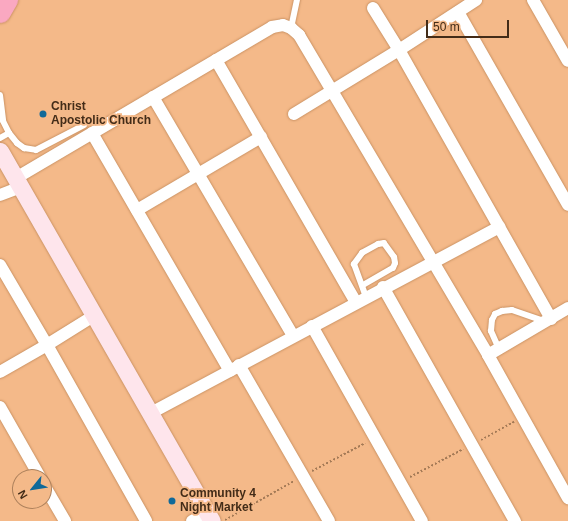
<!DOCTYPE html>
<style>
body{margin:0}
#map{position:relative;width:568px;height:521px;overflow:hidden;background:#f4b989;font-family:Arial,sans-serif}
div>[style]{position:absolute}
.path>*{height:2px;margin-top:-1px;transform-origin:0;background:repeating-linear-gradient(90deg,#a47a56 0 2px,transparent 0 4px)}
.roads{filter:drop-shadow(0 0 1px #cb9364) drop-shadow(0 0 1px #cb9364)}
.lane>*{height:6px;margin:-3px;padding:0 3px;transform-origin:3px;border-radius:3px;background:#fff}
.street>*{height:12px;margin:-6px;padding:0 6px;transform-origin:6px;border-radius:6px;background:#fff}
.secondary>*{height:17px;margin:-8.5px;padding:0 8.5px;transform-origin:8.5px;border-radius:8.5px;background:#fee5ec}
.highway>*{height:22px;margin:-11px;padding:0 11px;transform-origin:11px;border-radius:11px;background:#faa8c1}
.dots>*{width:11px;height:11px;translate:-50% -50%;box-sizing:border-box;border:2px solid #f4b989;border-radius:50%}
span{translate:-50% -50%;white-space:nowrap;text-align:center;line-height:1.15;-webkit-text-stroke:3.5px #f4b989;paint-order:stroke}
.poi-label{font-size:12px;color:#432c18;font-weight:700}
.left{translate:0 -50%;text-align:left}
.north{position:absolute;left:12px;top:469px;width:40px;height:40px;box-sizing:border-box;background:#f4b989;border:1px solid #ad815c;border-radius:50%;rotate:240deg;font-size:11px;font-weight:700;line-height:16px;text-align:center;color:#432c18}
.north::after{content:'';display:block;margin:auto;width:14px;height:18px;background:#106999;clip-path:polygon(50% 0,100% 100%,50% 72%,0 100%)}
.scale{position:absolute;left:426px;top:20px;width:83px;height:18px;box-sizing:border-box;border:2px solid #432c18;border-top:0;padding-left:5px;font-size:12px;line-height:14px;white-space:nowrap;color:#432c18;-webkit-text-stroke:3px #f4b989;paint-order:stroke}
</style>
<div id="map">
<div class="path">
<i style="left:481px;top:440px;width:38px;rotate:-29deg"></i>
<i style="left:312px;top:471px;width:60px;rotate:-27.8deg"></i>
<i style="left:410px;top:477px;width:60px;rotate:-27.8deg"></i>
<i style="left:225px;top:520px;width:79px;rotate:-29.5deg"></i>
</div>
<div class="roads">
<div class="lane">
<i style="left:291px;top:28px;width:29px;rotate:-78deg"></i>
<i style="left:0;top:95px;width:26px;rotate:83deg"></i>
<i style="left:3px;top:121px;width:13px;rotate:63deg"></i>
<i style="left:9px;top:133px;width:10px;rotate:151deg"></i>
<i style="left:9px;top:133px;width:13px;rotate:51deg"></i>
<i style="left:17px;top:143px;width:9px;rotate:36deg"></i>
<i style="left:24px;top:148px;width:12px;rotate:9deg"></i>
<i style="left:36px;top:150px;width:54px;rotate:-27.5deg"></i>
<i style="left:363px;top:285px;width:34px;rotate:-30deg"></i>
<i style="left:393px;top:268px;width:5px;rotate:-68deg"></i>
<i style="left:395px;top:263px;width:6px;rotate:-99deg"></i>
<i style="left:394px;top:257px;width:17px;rotate:-126deg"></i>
<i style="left:384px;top:243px;width:6px;rotate:171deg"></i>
<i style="left:378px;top:244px;width:18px;rotate:151deg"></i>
<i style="left:362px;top:253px;width:14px;rotate:126deg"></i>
<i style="left:354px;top:264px;width:35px;rotate:70deg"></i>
<i style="left:499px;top:349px;width:20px;rotate:-114deg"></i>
<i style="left:491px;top:331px;width:11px;rotate:-85deg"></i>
<i style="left:492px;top:320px;width:7px;rotate:-63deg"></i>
<i style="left:495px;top:314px;width:8px;rotate:-23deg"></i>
<i style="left:502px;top:311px;width:10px;rotate:-6deg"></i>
<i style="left:512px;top:310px;width:34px;rotate:19deg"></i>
</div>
<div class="street">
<i style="left:533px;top:0;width:70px;rotate:60.2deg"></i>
<i style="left:373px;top:8px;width:49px;rotate:58.2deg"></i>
<i style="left:399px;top:50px;width:309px;rotate:60.5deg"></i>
<i style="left:458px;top:12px;width:222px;rotate:60.3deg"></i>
<i style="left:216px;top:60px;width:280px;rotate:60deg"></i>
<i style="left:153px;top:97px;width:277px;rotate:59.6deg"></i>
<i style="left:294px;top:114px;width:123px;rotate:-31.4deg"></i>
<i style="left:399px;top:50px;width:92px;rotate:-33deg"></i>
<i style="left:92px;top:133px;width:275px;rotate:59.9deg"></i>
<i style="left:16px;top:178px;width:297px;rotate:-30.5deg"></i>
<i style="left:272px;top:27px;width:11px;rotate:-10deg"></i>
<i style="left:283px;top:25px;width:9px;rotate:21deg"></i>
<i style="left:291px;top:28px;width:11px;rotate:41deg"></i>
<i style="left:299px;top:35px;width:372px;rotate:59.4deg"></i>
<i style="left:488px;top:355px;width:164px;rotate:60.8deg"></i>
<i style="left:0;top:195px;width:22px;rotate:-21deg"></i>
<i style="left:137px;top:210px;width:144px;rotate:-30.5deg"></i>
<i style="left:0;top:265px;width:93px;rotate:59.6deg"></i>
<i style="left:47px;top:345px;width:54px;rotate:150.1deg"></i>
<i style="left:383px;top:287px;width:269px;rotate:60.6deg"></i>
<i style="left:95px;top:315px;width:57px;rotate:148deg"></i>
<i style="left:47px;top:345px;width:202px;rotate:60.6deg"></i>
<i style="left:312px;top:326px;width:224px;rotate:60.6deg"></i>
<i style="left:488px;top:355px;width:93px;rotate:-30.4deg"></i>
<i style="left:239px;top:365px;width:180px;rotate:60deg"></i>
<i style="left:0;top:407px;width:81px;rotate:60.3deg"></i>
<i style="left:151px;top:413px;width:395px;rotate:-28.1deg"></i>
<i style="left:44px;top:485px;width:42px;rotate:59.7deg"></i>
<i style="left:192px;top:521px;width:17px;rotate:-28deg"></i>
</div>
<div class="secondary">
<i style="left:0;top:151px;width:426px;rotate:60.2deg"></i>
</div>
<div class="highway">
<i style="left:0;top:12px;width:14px;rotate:-60deg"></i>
</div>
</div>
<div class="dots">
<i style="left:43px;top:114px;background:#106999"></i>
<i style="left:172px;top:501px;background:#106999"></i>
</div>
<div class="poi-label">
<span class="left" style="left:51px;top:114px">Christ<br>Apostolic Church</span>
<span class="left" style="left:180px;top:501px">Community 4<br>Night Market</span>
</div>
<div class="north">N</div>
<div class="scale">50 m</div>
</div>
